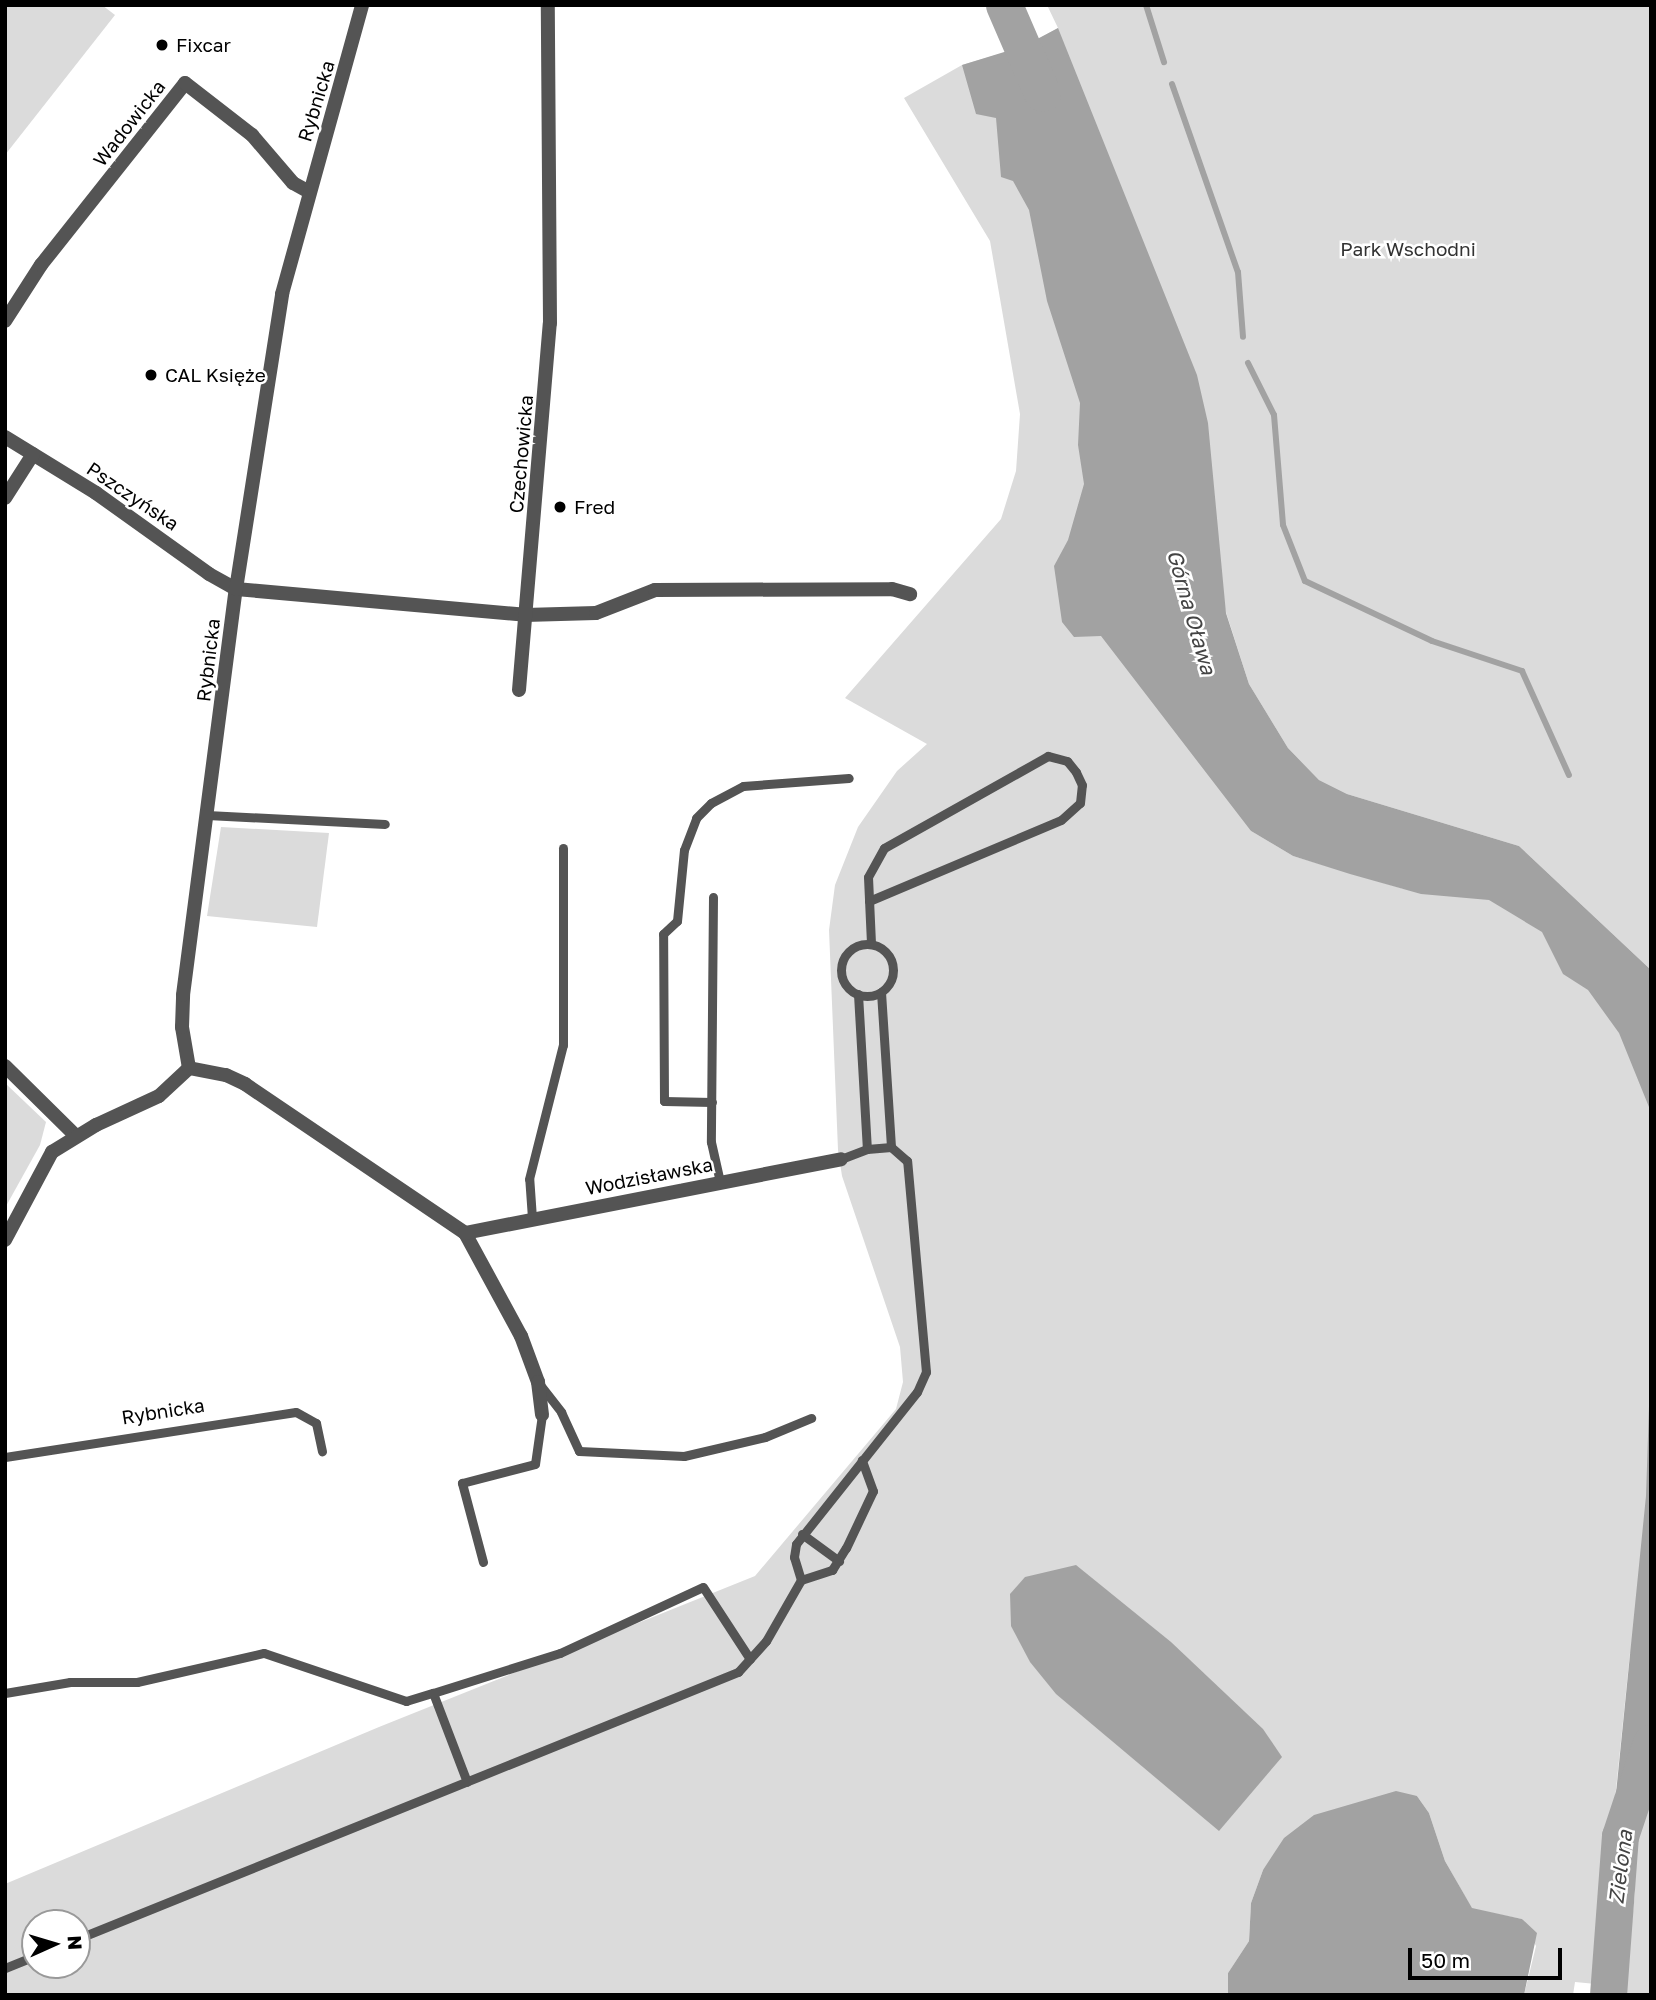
<!DOCTYPE html>
<meta charset="utf-8">
<style>
body{margin:0}
#map{position:relative;width:1656px;height:2000px;overflow:hidden;background:#fff;font-family:"Golos Text",sans-serif}
div>[style]{position:absolute}
[style*='--x']{left:calc(var(--x)*1px);top:calc(var(--y)*1px);width:calc(var(--w)*1px);rotate:calc(var(--a)*1deg)}
.green>*{inset:0;background:#dbdbdb}
.water>*{inset:0;background:#a2a2a2}
.stream>*{height:6px;margin:-3px;padding:0 3px;transform-origin:3px;border-radius:3px;background:#a2a2a2}
.river>*{height:37px;margin:-18.5px;padding:0 18.5px;transform-origin:18.5px;border-radius:18.5px;background:#a2a2a2}
.lane>*{height:9px;margin:-4.5px;padding:0 4.5px;transform-origin:4.5px;border-radius:4.5px;background:#545454}
.lane>.ring{margin:-4.5px;padding:0;box-sizing:content-box;background:none;border:9px solid #545454;border-radius:50%}
.street>*{height:14px;margin:-7px;padding:0 7px;transform-origin:7px;border-radius:7px;background:#545454}
.dots>*{width:19px;height:19px;translate:-50% -50%;box-sizing:border-box;border:4px solid #fff;border-radius:50%}
span{translate:-50% -50%;white-space:nowrap;text-align:center;line-height:1.15;-webkit-text-stroke:5px #fff;paint-order:stroke}
.poi-label{font-size:19px;color:#000}
.left{translate:0 -50%;text-align:left}
.street-label{font-size:19px;color:#000}
.park-label{font-size:19px;color:#323232}
.water-label{font-size:21px;color:#434343;font-style:italic}
.frame{position:absolute;inset:0;border:7px solid #000;pointer-events:none}
.north{position:absolute;left:21px;top:1909px;width:70px;height:70px;box-sizing:border-box;background:#fff;border:2px solid #999;border-radius:50%;rotate:86deg;font-size:19px;font-weight:700;line-height:28px;text-align:center;color:#000}
.north::after{content:'';display:block;margin:auto;width:24px;height:32px;background:#000;clip-path:polygon(50% 0,100% 100%,50% 72%,0 100%)}
.scale{position:absolute;left:1408px;top:1948px;width:154px;height:32px;box-sizing:border-box;border:4px solid #000;border-top:0;padding-left:9px;font-size:21px;line-height:24px;white-space:nowrap;color:#000;-webkit-text-stroke:5px #fff;paint-order:stroke}
</style>
<div id="map">
<div class="green">
<i style="clip-path:polygon(5px 5px,102px 5px,115px 15px,5px 155px)"></i>
<i style="clip-path:polygon(1047px 5px,1651px 5px,1651px 970px,1519px 846px,1347px 794px,1319px 780px,1288px 748px,1249px 684px,1042px 37px,1058px 28px)"></i>
<i style="clip-path:polygon(evenodd,1013px 50px,1251px 831px,1293px 856px,1404px 889px,1436px 856px,1651px 1003px,1651px 1658px,1630px 1653px,1596px 1984px,1575px 1982px,1573px 1995px,1524px 1995px,1536px 1946px,1522px 1919px,1472px 1909px,1445px 1861px,1429px 1813px,1417px 1796px,1263px 1870px,1251px 1903px,1249px 1941px,1228px 1973px,1228px 1995px,5px 1995px,5px 1884px,379px 1727px,755px 1576px,896px 1409px,903px 1382px,900px 1347px,842px 1176px,838px 1150px,829px 930px,835px 885px,858px 827px,897px 771px,927px 744px,845px 698px,1001px 519px,1016px 471px,1020px 414px,990px 241px,904px 98px,962px 65px,1013px 50px,35px 1923px,77px 1923px,77px 1965px,35px 1965px,35px 1923px)"></i>
<i style="clip-path:polygon(221px 827px,329px 833px,317px 927px,207px 916px)"></i>
<i style="clip-path:polygon(5px 1083px,46px 1122px,40px 1145px,5px 1208px)"></i>
<i style="clip-path:polygon(1651px 1795px,1651px 1995px,1624px 1995px,1635px 1893px,1631px 1839px,1640px 1805px)"></i>
</div>
<div class="water">
<i style="clip-path:polygon(1058px 28px,1197px 375px,1208px 423px,1226px 613px,1249px 684px,1288px 748px,1319px 780px,1347px 794px,1519px 846px,1651px 970px,1651px 1112px,1619px 1033px,1588px 990px,1563px 974px,1542px 932px,1489px 900px,1421px 894px,1350px 874px,1293px 856px,1251px 831px,1101px 636px,1074px 637px,1062px 622px,1054px 566px,1068px 540px,1084px 484px,1078px 445px,1080px 403px,1047px 301px,1029px 210px,1013px 181px,1001px 177px,996px 118px,976px 114px,962px 65px,1024px 46px)"></i>
<i style="clip-path:polygon(1651px 1346px,1651px 1795px,1640px 1805px,1631px 1839px,1612px 1833px,1646px 1496px)"></i>
<i style="clip-path:polygon(1076px 1565px,1171px 1642px,1263px 1729px,1282px 1757px,1219px 1831px,1056px 1694px,1030px 1662px,1011px 1626px,1010px 1594px,1025px 1577px)"></i>
<i style="clip-path:polygon(1396px 1791px,1417px 1796px,1429px 1813px,1445px 1861px,1472px 1908px,1522px 1919px,1537px 1933px,1524px 1995px,1228px 1995px,1228px 1973px,1249px 1941px,1251px 1903px,1263px 1870px,1284px 1838px,1314px 1815px)"></i>
</div>
<div class="stream">
<i style="--x:1146;--y:5;--w:60;--a:72.5"></i>
<i style="--x:1172;--y:84;--w:199;--a:70.7"></i>
<i style="--x:1238;--y:272;--w:65;--a:85.6"></i>
<i style="--x:1248;--y:363;--w:58;--a:63.4"></i>
<i style="--x:1274;--y:415;--w:110;--a:85.3"></i>
<i style="--x:1283;--y:525;--w:60;--a:68.6"></i>
<i style="--x:1305;--y:581;--w:140;--a:25.3"></i>
<i style="--x:1432;--y:641;--w:95;--a:18.4"></i>
<i style="--x:1522;--y:671;--w:114;--a:65.7"></i>
</div>
<div class="river">
<i style="--x:1004;--y:5;--w:96;--a:66.6"></i>
<i style="--x:1608;--y:1995;--w:159;--a:-85.7"></i>
<i style="--x:1620;--y:1836;--w:98;--a:-71.6"></i>
</div>
<div class="lane">
<i style="--x:207;--y:815;--w:178;--a:2.9"></i>
<i style="--x:713;--y:897;--w:245;--a:90.5"></i>
<i style="--x:711;--y:1142;--w:41;--a:77.3"></i>
<i style="--x:869;--y:901;--w:208;--a:-22.9"></i>
<i style="--x:1061;--y:820;--w:25;--a:-42"></i>
<i style="--x:1080;--y:803;--w:18;--a:-84"></i>
<i style="--x:1082;--y:785;--w:14;--a:-115"></i>
<i style="--x:1076;--y:772;--w:14;--a:-129"></i>
<i style="--x:1067;--y:761;--w:20;--a:-165"></i>
<i style="--x:1048;--y:756;--w:188;--a:150.7"></i>
<i style="--x:884;--y:848;--w:33;--a:119"></i>
<i style="--x:868;--y:877;--w:67;--a:87.4"></i>
<i class="ring" style="left:841px;top:944px;width:43px;height:43px"></i>
<i style="--x:881;--y:992;--w:155;--a:86.3"></i>
<i style="--x:858;--y:994;--w:155;--a:86.7"></i>
<i style="--x:712;--y:1102;--w:48;--a:-178.8"></i>
<i style="--x:664;--y:1101;--w:167;--a:-90.3"></i>
<i style="--x:663;--y:934;--w:19;--a:-43"></i>
<i style="--x:677;--y:921;--w:71;--a:-84.4"></i>
<i style="--x:684;--y:850;--w:34;--a:-69"></i>
<i style="--x:696;--y:818;--w:21;--a:-45"></i>
<i style="--x:711;--y:803;--w:36;--a:-28"></i>
<i style="--x:743;--y:786;--w:106;--a:-4.3"></i>
<i style="--x:532;--y:1218;--w:39;--a:-94"></i>
<i style="--x:529;--y:1179;--w:138;--a:-75.8"></i>
<i style="--x:563;--y:1045;--w:197;--a:-90"></i>
<i style="--x:541;--y:1386;--w:33;--a:52"></i>
<i style="--x:561;--y:1412;--w:43;--a:65.2"></i>
<i style="--x:579;--y:1451;--w:105;--a:2.7"></i>
<i style="--x:684;--y:1456;--w:83;--a:-13.2"></i>
<i style="--x:765;--y:1437;--w:50;--a:-22.4"></i>
<i style="--x:5;--y:1457;--w:294;--a:-8.8"></i>
<i style="--x:296;--y:1412;--w:23;--a:29"></i>
<i style="--x:316;--y:1423;--w:29;--a:78"></i>
<i style="--x:802;--y:1534;--w:46;--a:36.1"></i>
<i style="--x:483;--y:1562;--w:82;--a:-104.9"></i>
<i style="--x:462;--y:1483;--w:75;--a:-14.6"></i>
<i style="--x:535;--y:1464;--w:49;--a:-81.9"></i>
<i style="--x:801;--y:1580;--w:33;--a:-18"></i>
<i style="--x:832;--y:1570;--w:26;--a:-58"></i>
<i style="--x:846;--y:1548;--w:63;--a:-64.7"></i>
<i style="--x:873;--y:1491;--w:33;--a:-110"></i>
<i style="--x:5;--y:1693;--w:66;--a:-9.6"></i>
<i style="--x:70;--y:1682;--w:67;--a:0"></i>
<i style="--x:137;--y:1682;--w:130;--a:-12.9"></i>
<i style="--x:264;--y:1653;--w:150;--a:18.7"></i>
<i style="--x:406;--y:1701;--w:28;--a:-17"></i>
<i style="--x:433;--y:1693;--w:95;--a:69.1"></i>
<i style="--x:433;--y:1693;--w:133;--a:-17.5"></i>
<i style="--x:560;--y:1653;--w:157;--a:-24.8"></i>
<i style="--x:703;--y:1587;--w:86;--a:56.9"></i>
<i style="--x:77;--y:1939;--w:713;--a:-22"></i>
<i style="--x:738;--y:1672;--w:42;--a:-47.9"></i>
<i style="--x:766;--y:1641;--w:70;--a:-60.2"></i>
<i style="--x:801;--y:1580;--w:24;--a:-107"></i>
<i style="--x:794;--y:1557;--w:13;--a:-81"></i>
<i style="--x:796;--y:1544;--w:194;--a:-51.5"></i>
<i style="--x:917;--y:1392;--w:22;--a:-66"></i>
<i style="--x:926;--y:1372;--w:212;--a:-95.1"></i>
<i style="--x:907;--y:1161;--w:21;--a:-139"></i>
<i style="--x:891;--y:1147;--w:24;--a:175"></i>
<i style="--x:867;--y:1149;--w:28;--a:159"></i>
<i style="--x:5;--y:1968;--w:32;--a:-22"></i>
</div>
<div class="street">
<i style="--x:5;--y:321;--w:67;--a:-57.3"></i>
<i style="--x:41;--y:265;--w:232;--a:-51.6"></i>
<i style="--x:185;--y:83;--w:85;--a:37.8"></i>
<i style="--x:252;--y:135;--w:63;--a:49.5"></i>
<i style="--x:293;--y:183;--w:18;--a:29"></i>
<i style="--x:5;--y:437;--w:107;--a:31.6"></i>
<i style="--x:96;--y:493;--w:139;--a:35.6"></i>
<i style="--x:209;--y:574;--w:31;--a:29"></i>
<i style="--x:236;--y:589;--w:290;--a:5.1"></i>
<i style="--x:525;--y:615;--w:71;--a:-1.6"></i>
<i style="--x:596;--y:613;--w:63;--a:-21.3"></i>
<i style="--x:655;--y:590;--w:237;--a:-0.2"></i>
<i style="--x:892;--y:589;--w:19;--a:16"></i>
<i style="--x:5;--y:498;--w:52;--a:-57.5"></i>
<i style="--x:519;--y:690;--w:368;--a:-85.2"></i>
<i style="--x:550;--y:323;--w:318;--a:-90.4"></i>
<i style="--x:5;--y:1066;--w:100;--a:44.6"></i>
<i style="--x:189;--y:1068;--w:38;--a:11"></i>
<i style="--x:226;--y:1075;--w:21;--a:25"></i>
<i style="--x:245;--y:1084;--w:266;--a:34.1"></i>
<i style="--x:465;--y:1233;--w:117;--a:61.5"></i>
<i style="--x:521;--y:1336;--w:49;--a:69.7"></i>
<i style="--x:538;--y:1382;--w:33;--a:83"></i>
<i style="--x:465;--y:1233;--w:383;--a:-11.1"></i>
<i style="--x:5;--y:1240;--w:100;--a:-61.9"></i>
<i style="--x:52;--y:1152;--w:52;--a:-31.5"></i>
<i style="--x:96;--y:1125;--w:69;--a:-24.7"></i>
<i style="--x:159;--y:1096;--w:41;--a:-43"></i>
<i style="--x:189;--y:1068;--w:42;--a:-99.7"></i>
<i style="--x:182;--y:1027;--w:32;--a:-88"></i>
<i style="--x:183;--y:995;--w:409;--a:-82.6"></i>
<i style="--x:236;--y:589;--w:299;--a:-81.1"></i>
<i style="--x:282;--y:294;--w:300;--a:-74.5"></i>
</div>
<div class="dots">
<i style="left:162px;top:45px;background:#000"></i>
<i style="left:151px;top:375px;background:#000"></i>
<i style="left:560px;top:507px;background:#000"></i>
</div>
<div class="poi-label">
<span class="left" style="left:176px;top:45px">Fixcar</span>
<span class="left" style="left:165px;top:375px">CAL Księże</span>
<span class="left" style="left:574px;top:507px">Fred</span>
</div>
<div class="street-label">
<span style="left:316px;top:101px;rotate:-73deg">Rybnicka</span>
<span style="left:129px;top:123px;rotate:-52deg">Wadowicka</span>
<span style="left:521px;top:454px;rotate:-85deg">Czechowicka</span>
<span style="left:133px;top:496px;rotate:34deg">Pszczyńska</span>
<span style="left:208px;top:660px;rotate:-83deg">Rybnicka</span>
<span style="left:649px;top:1176px;rotate:-11deg">Wodzisławska</span>
<span style="left:163px;top:1411px;rotate:-9deg">Rybnicka</span>
</div>
<div class="park-label">
<span style="left:1408px;top:249px">Park Wschodni</span>
</div>
<div class="water-label">
<span style="left:1192px;top:612px;rotate:74deg">Górna Oława</span>
<span style="left:1620px;top:1867px;rotate:-83deg">Zielona</span>
</div>
<div class="frame"></div>
<div class="north">N</div>
<div class="scale">50 m</div>
</div>
